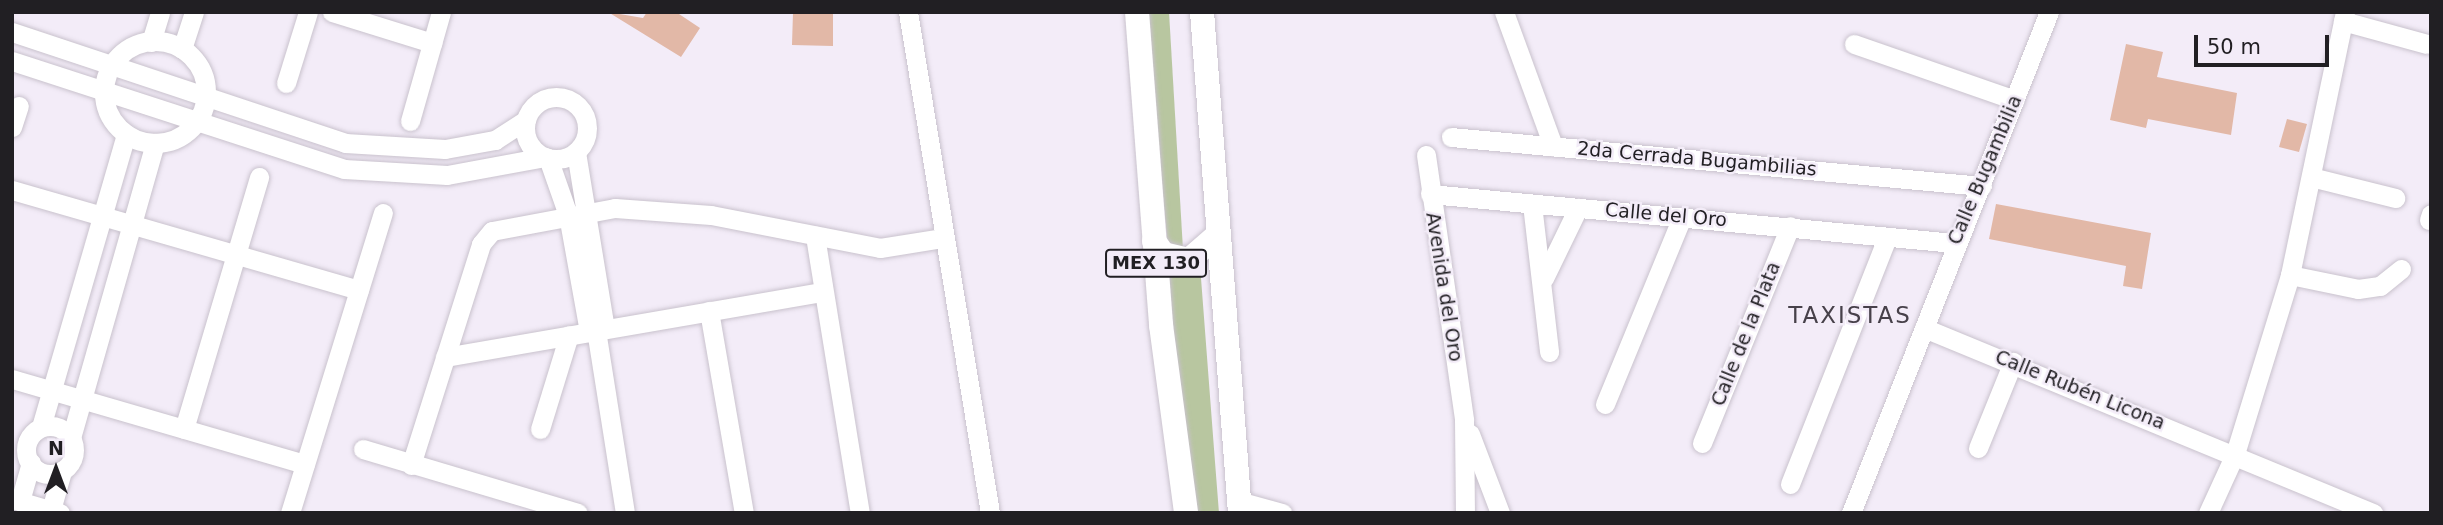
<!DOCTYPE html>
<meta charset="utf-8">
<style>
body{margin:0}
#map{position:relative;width:2443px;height:525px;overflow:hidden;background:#f3ecf8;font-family:"DejaVu Sans",sans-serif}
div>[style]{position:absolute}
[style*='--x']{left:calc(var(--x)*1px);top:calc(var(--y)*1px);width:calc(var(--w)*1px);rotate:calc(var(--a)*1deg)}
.forest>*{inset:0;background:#b8c6a0}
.building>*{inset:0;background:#e2b8a7}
.roads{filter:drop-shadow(0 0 2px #c9c2cd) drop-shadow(0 0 2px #c9c2cd)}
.minor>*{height:19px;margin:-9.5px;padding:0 9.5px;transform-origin:9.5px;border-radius:9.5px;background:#fff}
.minor>.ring{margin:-9.5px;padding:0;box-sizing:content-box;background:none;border:19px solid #fff;border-radius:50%}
.major>*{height:24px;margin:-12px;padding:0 12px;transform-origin:12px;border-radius:12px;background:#fff}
span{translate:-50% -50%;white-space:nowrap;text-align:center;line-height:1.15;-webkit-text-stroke:5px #f3ecf8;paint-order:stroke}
.shield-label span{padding:2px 5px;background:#f3ecf8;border:2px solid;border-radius:5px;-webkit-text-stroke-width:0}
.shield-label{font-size:18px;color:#211f23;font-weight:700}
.street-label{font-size:19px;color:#211f23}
.quarter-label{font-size:23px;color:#47414a;letter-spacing:2px}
.frame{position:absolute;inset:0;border:14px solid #211f23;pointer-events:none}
.north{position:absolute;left:21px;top:434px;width:70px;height:70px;-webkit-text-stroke:5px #f3ecf8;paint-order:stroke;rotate:0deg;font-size:19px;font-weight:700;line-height:28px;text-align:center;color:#211f23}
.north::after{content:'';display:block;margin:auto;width:24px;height:32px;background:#211f23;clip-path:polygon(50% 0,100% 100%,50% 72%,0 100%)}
.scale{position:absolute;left:2194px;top:35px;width:135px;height:32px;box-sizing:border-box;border:4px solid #211f23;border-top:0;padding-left:9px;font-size:21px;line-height:24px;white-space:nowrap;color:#211f23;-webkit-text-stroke:5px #f3ecf8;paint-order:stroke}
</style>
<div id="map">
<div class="forest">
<i style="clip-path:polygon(1145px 12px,1169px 12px,1183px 250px,1168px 247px)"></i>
<i style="clip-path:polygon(1200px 265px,1215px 462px,1219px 513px,1191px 513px,1167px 271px)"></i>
</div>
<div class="building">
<i style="clip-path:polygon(608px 12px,643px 18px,647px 12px,676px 12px,700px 28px,681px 57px)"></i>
<i style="clip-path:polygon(793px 12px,833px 12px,833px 46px,792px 45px)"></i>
<i style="clip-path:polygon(2126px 44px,2163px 52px,2157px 77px,2237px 93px,2231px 135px,2148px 119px,2146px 128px,2110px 120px)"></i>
<i style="clip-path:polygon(2287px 119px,2307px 124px,2299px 152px,2279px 147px)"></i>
<i style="clip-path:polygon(1996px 204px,2151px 233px,2142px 289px,2123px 286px,2126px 266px,1989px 239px)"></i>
</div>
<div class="roads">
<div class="minor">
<i style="--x:332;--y:12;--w:105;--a:17.2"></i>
<i style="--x:908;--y:12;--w:508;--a:80.7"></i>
<i style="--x:1504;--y:12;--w:143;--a:69.9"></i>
<i style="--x:2343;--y:21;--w:87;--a:15.3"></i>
<i style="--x:12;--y:32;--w:351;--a:18.4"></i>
<i style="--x:345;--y:143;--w:100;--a:3.4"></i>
<i style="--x:445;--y:149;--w:51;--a:-10.2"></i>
<i style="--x:495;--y:140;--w:37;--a:-33"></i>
<i class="ring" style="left:104px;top:41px;width:83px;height:83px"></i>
<i style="--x:151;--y:42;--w:31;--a:-73"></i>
<i style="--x:1854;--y:44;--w:170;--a:19.2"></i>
<i style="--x:182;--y:49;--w:39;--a:-72"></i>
<i style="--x:12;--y:61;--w:349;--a:18"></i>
<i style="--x:344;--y:169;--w:103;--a:3.3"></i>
<i style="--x:447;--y:175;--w:100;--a:-10.4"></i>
<i style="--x:286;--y:83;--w:74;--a:-72.8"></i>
<i class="ring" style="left:525px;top:97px;width:43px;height:43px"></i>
<i style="--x:410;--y:121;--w:113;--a:-74.1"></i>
<i style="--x:12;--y:127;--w:22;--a:-72"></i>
<i style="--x:1451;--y:137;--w:533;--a:5.27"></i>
<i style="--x:576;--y:152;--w:179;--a:80.7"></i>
<i style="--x:1426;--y:155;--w:268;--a:81.8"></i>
<i style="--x:1464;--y:420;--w:93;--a:89.4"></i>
<i style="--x:548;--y:158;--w:60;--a:70.7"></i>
<i style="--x:568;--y:215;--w:119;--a:79.8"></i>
<i style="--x:2311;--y:177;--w:87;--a:14"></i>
<i style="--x:12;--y:190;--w:361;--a:16.1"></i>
<i style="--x:1430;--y:194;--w:526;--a:5.34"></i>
<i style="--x:1532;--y:204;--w:149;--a:83.4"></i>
<i style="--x:2429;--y:220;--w:6;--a:-72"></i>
<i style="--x:815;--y:236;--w:281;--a:80.8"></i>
<i style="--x:2290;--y:275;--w:69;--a:11.6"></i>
<i style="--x:2358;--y:289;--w:22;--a:-8"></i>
<i style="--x:2380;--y:286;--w:27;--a:-39"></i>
<i style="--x:1544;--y:278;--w:78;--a:-64.1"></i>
<i style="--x:709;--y:311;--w:205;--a:80.2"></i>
<i style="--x:1924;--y:328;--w:486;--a:22.4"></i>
<i style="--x:596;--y:330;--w:185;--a:81"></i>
<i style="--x:445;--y:357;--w:382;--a:-9.8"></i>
<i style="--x:12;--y:379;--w:305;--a:16.2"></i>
<i style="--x:1605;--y:404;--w:202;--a:-67.6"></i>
<i class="ring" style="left:26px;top:426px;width:29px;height:29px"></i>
<i style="--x:41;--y:427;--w:305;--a:-73.8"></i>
<i style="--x:184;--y:429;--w:263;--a:-73.4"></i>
<i style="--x:540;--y:429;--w:98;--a:-72.9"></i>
<i style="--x:1470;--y:434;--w:85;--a:69.2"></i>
<i style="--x:71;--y:438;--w:307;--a:-74.1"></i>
<i style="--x:1702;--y:443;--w:234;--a:-67.9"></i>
<i style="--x:1978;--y:448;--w:93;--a:-67.9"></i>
<i style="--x:363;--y:449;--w:224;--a:16.6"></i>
<i style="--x:411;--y:465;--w:232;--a:-72.4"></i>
<i style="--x:481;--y:244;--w:17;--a:-50"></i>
<i style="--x:492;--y:231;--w:125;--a:-10.6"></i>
<i style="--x:615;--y:208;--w:96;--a:4.2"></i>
<i style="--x:711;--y:215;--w:172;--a:11"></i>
<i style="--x:880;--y:248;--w:64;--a:-9"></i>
<i style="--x:1790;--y:484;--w:264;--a:-68.5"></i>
<i style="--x:12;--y:499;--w:50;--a:16.3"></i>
<i style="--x:20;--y:501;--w:40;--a:-74"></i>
<i style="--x:1238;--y:501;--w:46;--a:15.3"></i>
<i style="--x:51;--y:510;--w:41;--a:-74.2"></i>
<i style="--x:290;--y:513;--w:314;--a:-72.8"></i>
<i style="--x:1851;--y:513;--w:539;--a:-68.44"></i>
<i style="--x:2208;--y:513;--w:65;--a:-65.4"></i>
<i style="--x:2235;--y:454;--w:187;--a:-72.9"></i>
<i style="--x:2290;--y:275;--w:269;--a:-78.2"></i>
</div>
<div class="major">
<i style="--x:1137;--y:12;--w:314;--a:85.6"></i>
<i style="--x:1161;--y:325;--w:190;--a:82.4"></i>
<i style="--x:1202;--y:12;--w:502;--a:85.66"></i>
<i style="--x:1154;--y:241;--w:16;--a:55"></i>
<i style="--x:1163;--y:254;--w:27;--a:13"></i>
<i style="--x:1189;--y:260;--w:35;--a:-41"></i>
</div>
</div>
<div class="shield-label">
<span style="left:1156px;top:263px">MEX 130</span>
</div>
<div class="street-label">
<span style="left:1697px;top:159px;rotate:5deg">2da Cerrada Bugambilias</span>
<span style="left:1985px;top:170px;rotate:-67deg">Calle Bugambilia</span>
<span style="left:1666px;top:215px;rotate:5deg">Calle del Oro</span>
<span style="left:1444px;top:287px;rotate:81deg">Avenida del Oro</span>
<span style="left:1746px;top:334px;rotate:-68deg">Calle de la Plata</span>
<span style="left:2080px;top:390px;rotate:22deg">Calle Rubén Licona</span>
</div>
<div class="quarter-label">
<span style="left:1850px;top:315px">TAXISTAS</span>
</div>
<div class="frame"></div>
<div class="north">N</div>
<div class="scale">50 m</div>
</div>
